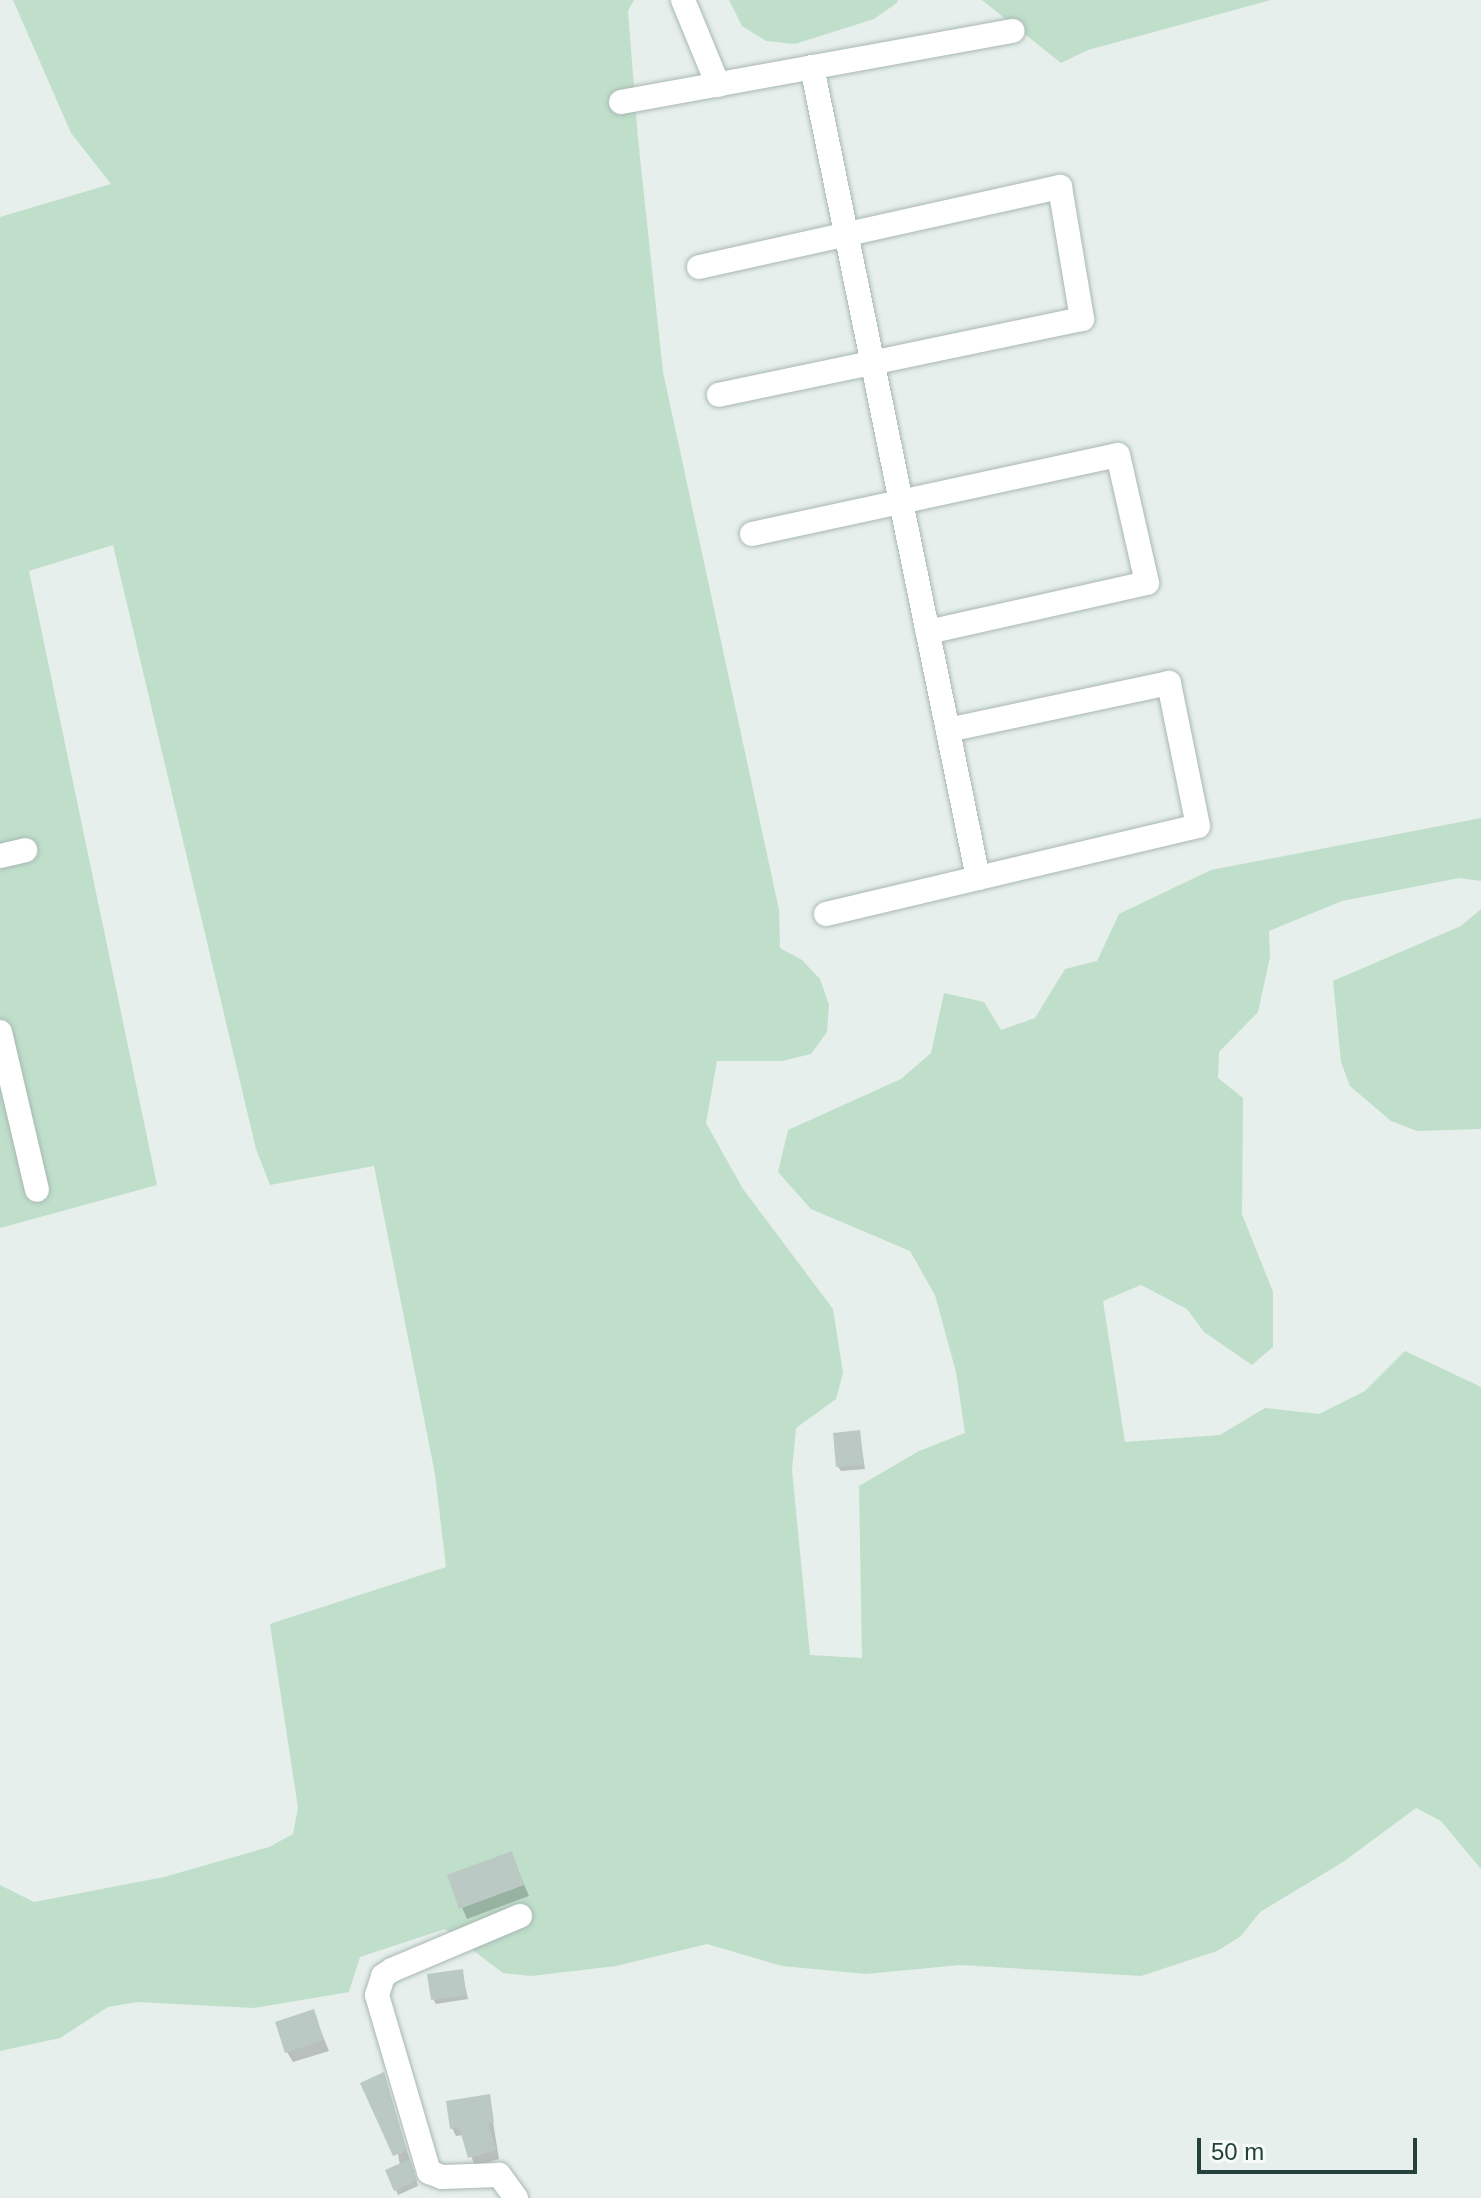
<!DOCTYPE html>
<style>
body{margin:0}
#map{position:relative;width:1481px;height:2198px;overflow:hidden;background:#e6efeb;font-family:Helvetica,sans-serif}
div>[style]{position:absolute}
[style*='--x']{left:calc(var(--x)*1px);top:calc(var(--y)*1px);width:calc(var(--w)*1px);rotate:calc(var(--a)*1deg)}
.green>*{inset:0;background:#bfdfca}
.shadow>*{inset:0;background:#0003}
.building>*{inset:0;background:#bbc9c4}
.roads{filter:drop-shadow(0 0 2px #a8b7b3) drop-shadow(0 0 2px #a8b7b3)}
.minor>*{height:24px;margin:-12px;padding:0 12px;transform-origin:12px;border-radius:12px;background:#fff}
span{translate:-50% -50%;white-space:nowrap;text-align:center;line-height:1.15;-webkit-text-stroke:6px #f7fbf9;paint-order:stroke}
.scale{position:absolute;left:1197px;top:2138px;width:220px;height:36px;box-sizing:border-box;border:4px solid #24413b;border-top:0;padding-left:10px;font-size:24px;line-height:28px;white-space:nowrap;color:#24413b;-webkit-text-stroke:6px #f7fbf9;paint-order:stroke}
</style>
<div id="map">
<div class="green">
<i style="clip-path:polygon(13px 0,634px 0,628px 11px,638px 139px,663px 372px,779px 910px,780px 948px,802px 960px,820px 979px,829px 1005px,827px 1032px,811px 1054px,782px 1061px,717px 1061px,706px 1123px,743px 1189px,833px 1309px,843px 1373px,836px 1399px,796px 1428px,792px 1470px,810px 1655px,862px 1658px,859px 1486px,919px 1451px,965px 1433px,956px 1372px,935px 1295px,910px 1251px,811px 1209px,778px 1172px,788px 1130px,901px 1079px,931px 1053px,944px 993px,984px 1002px,1001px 1030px,1035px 1018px,1065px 969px,1097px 961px,1119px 914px,1211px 870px,1481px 818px,1481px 881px,1459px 878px,1342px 901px,1269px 931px,1270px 957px,1258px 1012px,1219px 1052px,1218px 1078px,1243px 1098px,1242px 1214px,1273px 1292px,1273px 1347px,1252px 1365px,1204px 1332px,1187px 1309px,1141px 1285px,1103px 1301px,1125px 1442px,1220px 1435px,1265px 1408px,1319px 1414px,1365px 1391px,1405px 1351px,1481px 1387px,1481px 1869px,1441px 1821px,1416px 1808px,1343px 1862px,1260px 1912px,1241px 1936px,1217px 1951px,1141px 1976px,960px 1965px,866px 1974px,782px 1966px,707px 1944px,616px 1966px,531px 1976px,503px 1973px,445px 1929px,360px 1957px,349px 1992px,254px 2008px,137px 2002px,108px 2007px,60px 2038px,0 2051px,0 1885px,34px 1902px,164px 1877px,269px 1847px,293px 1834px,298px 1808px,270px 1624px,446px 1567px,435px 1474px,374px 1166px,270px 1185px,256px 1149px,113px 545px,29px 571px,157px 1185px,0 1228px,0 217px,111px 184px,71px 133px)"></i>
<i style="clip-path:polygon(729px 0,897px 0,898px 2px,874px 19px,795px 44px,766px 41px,742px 26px)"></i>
<i style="clip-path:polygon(982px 0,1271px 0,1088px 50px,1061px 63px)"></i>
<i style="clip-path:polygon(1481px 909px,1481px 1129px,1417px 1131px,1391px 1121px,1350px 1086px,1341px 1062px,1333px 981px,1461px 926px)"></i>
</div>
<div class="shadow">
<i style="clip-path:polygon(859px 1432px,865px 1469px,841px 1471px,838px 1467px)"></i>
<i style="clip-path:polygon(511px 1854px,529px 1896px,467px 1919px,449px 1877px)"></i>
<i style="clip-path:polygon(462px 1971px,468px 1999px,436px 2004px,433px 1999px)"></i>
<i style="clip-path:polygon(313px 2012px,329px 2051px,293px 2062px,287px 2052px)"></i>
<i style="clip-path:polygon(383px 2075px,418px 2186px,398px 2195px,387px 2171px,400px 2165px)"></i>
<i style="clip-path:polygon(489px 2097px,499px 2159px,475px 2166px,463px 2135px,456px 2136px,452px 2128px)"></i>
</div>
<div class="building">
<i style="clip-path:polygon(860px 1430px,864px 1465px,836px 1467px,833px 1433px)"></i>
<i style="clip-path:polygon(512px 1851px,524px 1885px,459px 1909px,447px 1875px)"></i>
<i style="clip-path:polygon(463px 1969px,466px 1995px,431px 2000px,427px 1974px)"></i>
<i style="clip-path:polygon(314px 2009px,324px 2040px,285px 2053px,275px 2022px)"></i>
<i style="clip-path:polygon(384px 2072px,407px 2151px,393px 2156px,360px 2083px)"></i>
<i style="clip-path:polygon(490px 2094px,494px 2122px,488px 2123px,496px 2150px,468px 2158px,459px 2127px,450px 2129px,446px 2101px)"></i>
<i style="clip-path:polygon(410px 2159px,417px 2181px,394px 2191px,385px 2170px)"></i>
</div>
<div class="roads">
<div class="minor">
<i style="--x:683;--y:0;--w:92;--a:67.6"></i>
<i style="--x:812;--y:67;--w:828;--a:78.43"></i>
<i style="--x:621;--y:102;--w:398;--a:-10.3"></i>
<i style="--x:699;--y:267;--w:370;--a:-12.5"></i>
<i style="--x:1060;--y:187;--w:134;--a:80.5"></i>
<i style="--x:1082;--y:319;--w:371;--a:168.2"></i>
<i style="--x:752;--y:534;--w:374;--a:-12.2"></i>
<i style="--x:1118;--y:455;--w:131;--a:77.2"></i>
<i style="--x:1147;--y:583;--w:225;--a:167.4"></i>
<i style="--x:0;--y:856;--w:26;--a:-13"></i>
<i style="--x:826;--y:914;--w:382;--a:-13.3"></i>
<i style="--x:1198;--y:826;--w:146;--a:-101.5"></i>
<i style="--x:1169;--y:683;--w:226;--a:168"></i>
<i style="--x:0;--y:1032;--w:162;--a:76.8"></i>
<i style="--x:516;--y:2198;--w:29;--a:-126"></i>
<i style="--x:499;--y:2175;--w:57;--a:178"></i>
<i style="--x:442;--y:2177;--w:14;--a:-159"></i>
<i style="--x:429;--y:2172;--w:184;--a:-106.4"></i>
<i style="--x:377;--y:1995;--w:20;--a:-72"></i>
<i style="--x:383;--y:1976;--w:11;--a:-34"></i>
<i style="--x:392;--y:1970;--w:139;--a:-22.9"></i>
</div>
</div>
<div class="scale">50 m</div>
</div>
